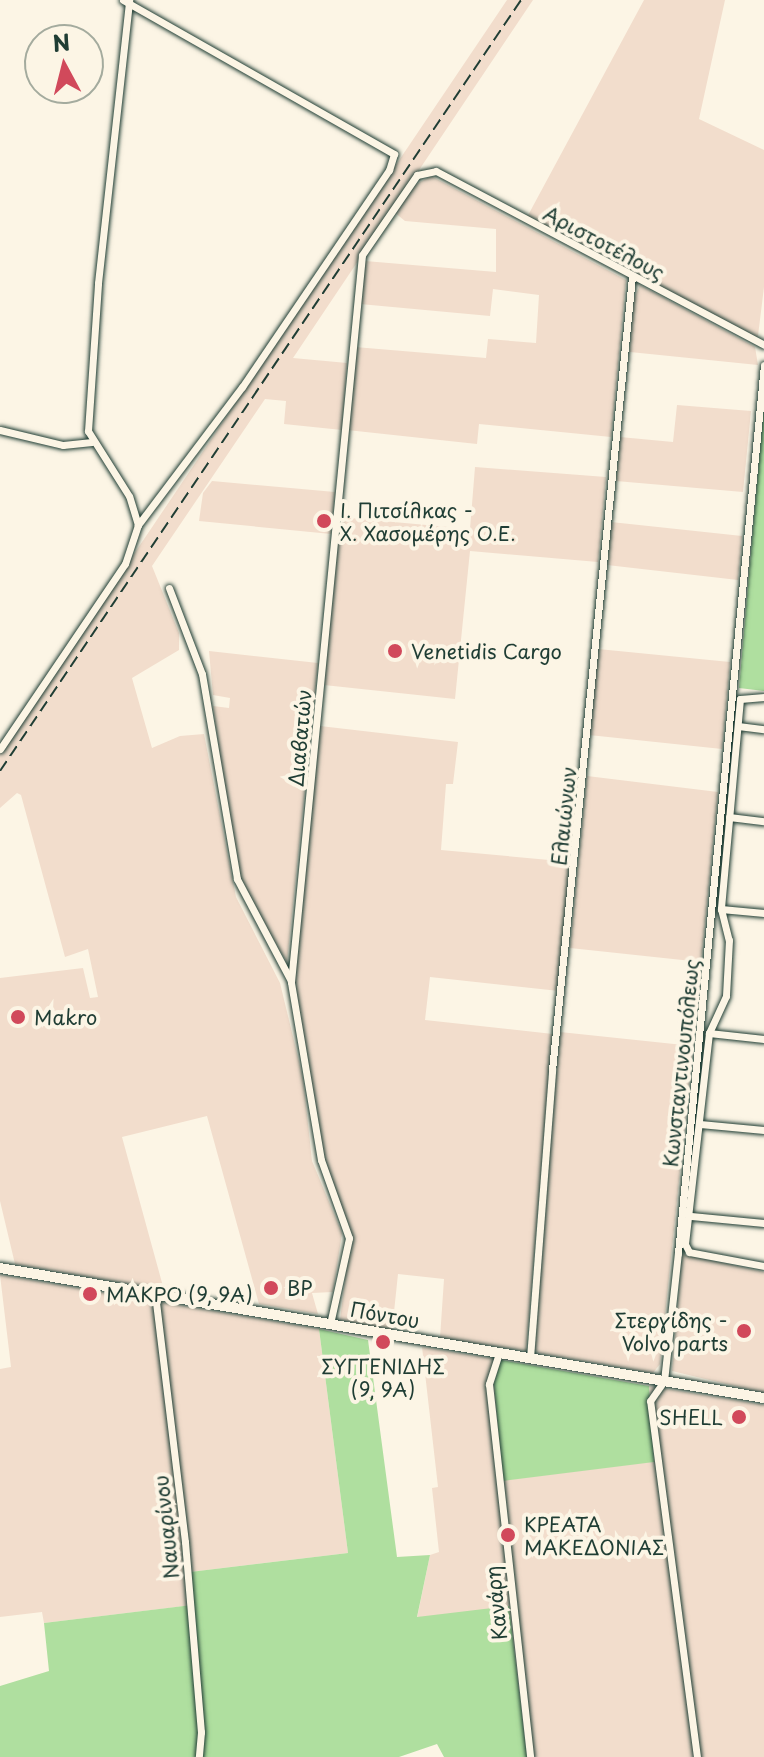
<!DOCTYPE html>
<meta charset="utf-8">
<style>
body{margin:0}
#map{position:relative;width:764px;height:1757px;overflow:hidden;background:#fcf5e5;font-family:"Playpen Sans",sans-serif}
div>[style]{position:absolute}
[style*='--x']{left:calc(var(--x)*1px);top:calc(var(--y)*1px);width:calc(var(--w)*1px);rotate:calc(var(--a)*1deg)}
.built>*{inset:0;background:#f2ddcc}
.green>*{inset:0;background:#afdf9f}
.roads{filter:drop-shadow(0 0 2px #1f3d34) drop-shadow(0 0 2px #1f3d34)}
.street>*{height:7px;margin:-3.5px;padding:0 3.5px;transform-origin:3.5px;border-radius:3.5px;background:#fcf5e5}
.secondary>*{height:10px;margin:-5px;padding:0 5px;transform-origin:5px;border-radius:5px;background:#fcf5e5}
.rail>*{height:2px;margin-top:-1px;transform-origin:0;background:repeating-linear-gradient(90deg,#1f3d34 0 12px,transparent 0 18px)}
.dots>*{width:22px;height:22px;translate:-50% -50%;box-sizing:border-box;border:4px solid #fcf5e5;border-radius:50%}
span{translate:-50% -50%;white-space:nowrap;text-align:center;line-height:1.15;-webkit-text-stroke:8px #fcf5e5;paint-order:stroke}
.street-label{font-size:20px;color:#1f3d34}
.poi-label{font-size:20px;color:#1f3d34}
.left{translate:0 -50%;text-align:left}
.right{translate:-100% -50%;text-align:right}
.north{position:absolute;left:24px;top:24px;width:80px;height:80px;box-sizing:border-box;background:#fcf5e5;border:2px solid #a4ab9e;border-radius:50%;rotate:353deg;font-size:22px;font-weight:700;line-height:32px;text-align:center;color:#1f3d34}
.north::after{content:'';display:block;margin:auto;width:28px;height:36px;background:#d1495b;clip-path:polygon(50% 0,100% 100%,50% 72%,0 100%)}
</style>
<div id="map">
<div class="built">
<i style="clip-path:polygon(507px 0,533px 0,293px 358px,347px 363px,342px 430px,284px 424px,286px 401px,265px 399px,152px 566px,179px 633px,179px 650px,132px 678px,152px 748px,180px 736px,204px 734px,236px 897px,280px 983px,303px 1078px,312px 1161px,342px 1233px,333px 1292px,312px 1293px,318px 1314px,259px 1304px,207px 1116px,122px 1137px,164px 1290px,15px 1264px,0 1201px,0 978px,83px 968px,90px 998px,98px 997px,88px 949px,65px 957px,21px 795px,17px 793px,0 808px,0 753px)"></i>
<i style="clip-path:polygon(644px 0,725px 0,699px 119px,764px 150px,764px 287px,757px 344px,526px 219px)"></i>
<i style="clip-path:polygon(431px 176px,626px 280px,611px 437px,479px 424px,477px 444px,347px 430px,355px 347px,486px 358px,488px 339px,536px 343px,539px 295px,493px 289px,490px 316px,360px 304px,365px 261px,496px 272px,496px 229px,405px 221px,394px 212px,413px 186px)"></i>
<i style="clip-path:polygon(640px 285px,755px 347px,758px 365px,630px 352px,632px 303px)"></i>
<i style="clip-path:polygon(677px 405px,751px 411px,743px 492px,616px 481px,620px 437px,673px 442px)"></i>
<i style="clip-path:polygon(475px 467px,606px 477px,598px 562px,470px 551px,455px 699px,324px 685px,339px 517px,470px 529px)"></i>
<i style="clip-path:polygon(212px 481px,335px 492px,331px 534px,199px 521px,203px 493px)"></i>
<i style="clip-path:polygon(611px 522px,742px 536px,738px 580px,607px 565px)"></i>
<i style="clip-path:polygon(598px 649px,730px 662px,722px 749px,589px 735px)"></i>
<i style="clip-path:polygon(209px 651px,318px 663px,287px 962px,244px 892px,233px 852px,213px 706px,229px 708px,230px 698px,213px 695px)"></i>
<i style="clip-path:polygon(320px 726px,458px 742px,453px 784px,446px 784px,441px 850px,571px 862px,559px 991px,430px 977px,425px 1020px,553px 1034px,526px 1351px,440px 1338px,444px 1279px,398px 1274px,392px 1331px,340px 1320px,350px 1239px,320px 1147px,294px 985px)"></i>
<i style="clip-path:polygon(587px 776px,718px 792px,701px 962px,570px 948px)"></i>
<i style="clip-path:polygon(560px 1032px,693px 1046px,660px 1364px,653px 1373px,538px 1353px,532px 1346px)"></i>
<i style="clip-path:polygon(682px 1254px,764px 1272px,764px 1393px,672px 1371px)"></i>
<i style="clip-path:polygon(0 1275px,319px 1329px,348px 1553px,190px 1572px,193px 1605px,44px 1623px,42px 1612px,0 1617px,0 1369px,11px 1367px)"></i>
<i style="clip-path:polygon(422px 1347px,501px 1360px,494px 1383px,654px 1462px,649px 1386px,764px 1405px,764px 1757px,528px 1757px,509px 1607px,417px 1618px,430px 1555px,439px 1552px,432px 1488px,438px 1487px)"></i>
</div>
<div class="green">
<i style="clip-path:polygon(764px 405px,764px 691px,739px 688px)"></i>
<i style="clip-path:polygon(319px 1329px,368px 1340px,397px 1557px,430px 1555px,417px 1617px,509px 1606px,527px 1757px,444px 1757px,437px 1744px,399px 1757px,0 1757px,0 1686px,49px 1671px,44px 1623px,192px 1605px,190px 1572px,348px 1553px)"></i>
<i style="clip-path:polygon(501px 1360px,649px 1386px,654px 1462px,503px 1481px,494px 1383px)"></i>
</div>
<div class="roads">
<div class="street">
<i style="--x:123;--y:0;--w:312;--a:29.6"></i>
<i style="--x:394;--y:154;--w:17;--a:107"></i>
<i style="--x:389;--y:170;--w:262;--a:124.1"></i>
<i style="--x:242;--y:387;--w:173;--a:127"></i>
<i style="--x:0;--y:430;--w:65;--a:13.4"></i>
<i style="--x:63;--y:445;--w:29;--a:-6"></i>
<i style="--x:169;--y:588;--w:92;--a:69"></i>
<i style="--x:202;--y:674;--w:208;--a:80.3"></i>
<i style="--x:237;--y:879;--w:113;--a:62.1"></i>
<i style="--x:764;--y:697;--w:24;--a:175"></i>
<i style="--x:740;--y:699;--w:211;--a:95.2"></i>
<i style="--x:721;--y:909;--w:32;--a:76"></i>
<i style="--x:729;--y:940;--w:56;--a:93.1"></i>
<i style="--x:726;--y:996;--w:41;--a:114.7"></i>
<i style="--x:709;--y:1033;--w:212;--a:96.5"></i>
<i style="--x:685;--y:1244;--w:9;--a:63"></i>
<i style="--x:689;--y:1252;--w:76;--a:10.6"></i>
<i style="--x:738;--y:726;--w:26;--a:7"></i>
<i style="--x:0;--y:749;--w:223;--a:-56"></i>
<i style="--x:125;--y:564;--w:41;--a:-71.6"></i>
<i style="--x:138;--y:525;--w:30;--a:-107"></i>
<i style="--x:129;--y:496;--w:77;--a:-122.2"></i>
<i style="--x:88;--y:431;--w:148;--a:-86.1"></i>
<i style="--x:98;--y:283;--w:285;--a:-83.7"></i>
<i style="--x:729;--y:817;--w:35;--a:7"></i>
<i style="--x:721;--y:909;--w:43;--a:5.3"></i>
<i style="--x:709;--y:1033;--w:55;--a:6.2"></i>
<i style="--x:700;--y:1124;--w:64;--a:5.4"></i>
<i style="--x:691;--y:1216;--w:73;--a:5.5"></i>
<i style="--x:155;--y:1294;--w:250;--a:83.1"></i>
<i style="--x:185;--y:1542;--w:191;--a:85.2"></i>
<i style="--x:201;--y:1732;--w:25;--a:95"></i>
<i style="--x:330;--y:1324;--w:88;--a:-77.5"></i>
<i style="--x:349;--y:1238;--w:83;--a:-109.7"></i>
<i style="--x:321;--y:1160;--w:181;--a:-99.6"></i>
<i style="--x:291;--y:982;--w:730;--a:-84.42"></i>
<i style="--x:362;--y:255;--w:97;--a:-55.5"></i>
<i style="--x:417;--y:175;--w:19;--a:-12"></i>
<i style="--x:436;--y:171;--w:371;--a:27.9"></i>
<i style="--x:499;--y:1353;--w:33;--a:108"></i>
<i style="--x:489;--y:1384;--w:375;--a:83.7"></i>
<i style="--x:530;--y:1358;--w:289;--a:-85.6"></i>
<i style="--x:552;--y:1070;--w:797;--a:-84.24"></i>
<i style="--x:697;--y:1757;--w:359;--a:-97.5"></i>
<i style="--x:650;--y:1401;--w:24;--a:-55"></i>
<i style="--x:664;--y:1381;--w:129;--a:-83.8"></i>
<i style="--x:678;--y:1253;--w:892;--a:-84.47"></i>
</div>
<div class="secondary">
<i style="--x:0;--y:1268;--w:775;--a:9.66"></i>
</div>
</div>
<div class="rail">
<i style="--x:0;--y:771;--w:931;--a:-55.95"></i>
</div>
<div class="dots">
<i style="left:324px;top:521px;background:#d1495b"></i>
<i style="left:395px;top:651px;background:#d1495b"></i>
<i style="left:18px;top:1017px;background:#d1495b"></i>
<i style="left:271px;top:1288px;background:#d1495b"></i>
<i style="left:90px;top:1294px;background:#d1495b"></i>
<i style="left:744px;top:1331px;background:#d1495b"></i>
<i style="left:383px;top:1342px;background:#d1495b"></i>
<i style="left:739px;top:1417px;background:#d1495b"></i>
<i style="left:508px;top:1535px;background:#d1495b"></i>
</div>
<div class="street-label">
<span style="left:604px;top:243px;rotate:28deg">Αριστοτέλους</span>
<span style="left:300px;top:738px;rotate:-85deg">Διαβατών</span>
<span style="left:564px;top:816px;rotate:-84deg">Ελαιώνων</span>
<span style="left:681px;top:1063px;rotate:-84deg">Κωνσταντινουπόλεως</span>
<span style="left:385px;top:1315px;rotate:10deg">Πόντου</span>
<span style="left:166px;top:1527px;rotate:-96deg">Ναυαρίνου</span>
<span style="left:496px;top:1603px;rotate:-96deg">Κανάρη</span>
</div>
<div class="poi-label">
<span class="left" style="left:340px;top:522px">Ι. Πιτσίλκας -<br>Χ. Χασομέρης Ο.Ε.</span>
<span class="left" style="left:411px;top:651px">Venetidis Cargo</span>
<span class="left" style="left:34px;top:1017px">Makro</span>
<span class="left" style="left:287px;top:1288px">BP</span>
<span class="left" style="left:106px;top:1294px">ΜΑΚΡΟ (9, 9Α)</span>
<span class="right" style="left:728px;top:1332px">Στεργίδης -<br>Volvo parts</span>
<span style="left:383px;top:1378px">ΣΥΓΓΕΝΙΔΗΣ<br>(9, 9Α)</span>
<span class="right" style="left:723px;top:1417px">SHELL</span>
<span class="left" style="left:524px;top:1536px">ΚΡΕΑΤΑ<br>ΜΑΚΕΔΟΝΙΑΣ</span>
</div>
<div class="north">N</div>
</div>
